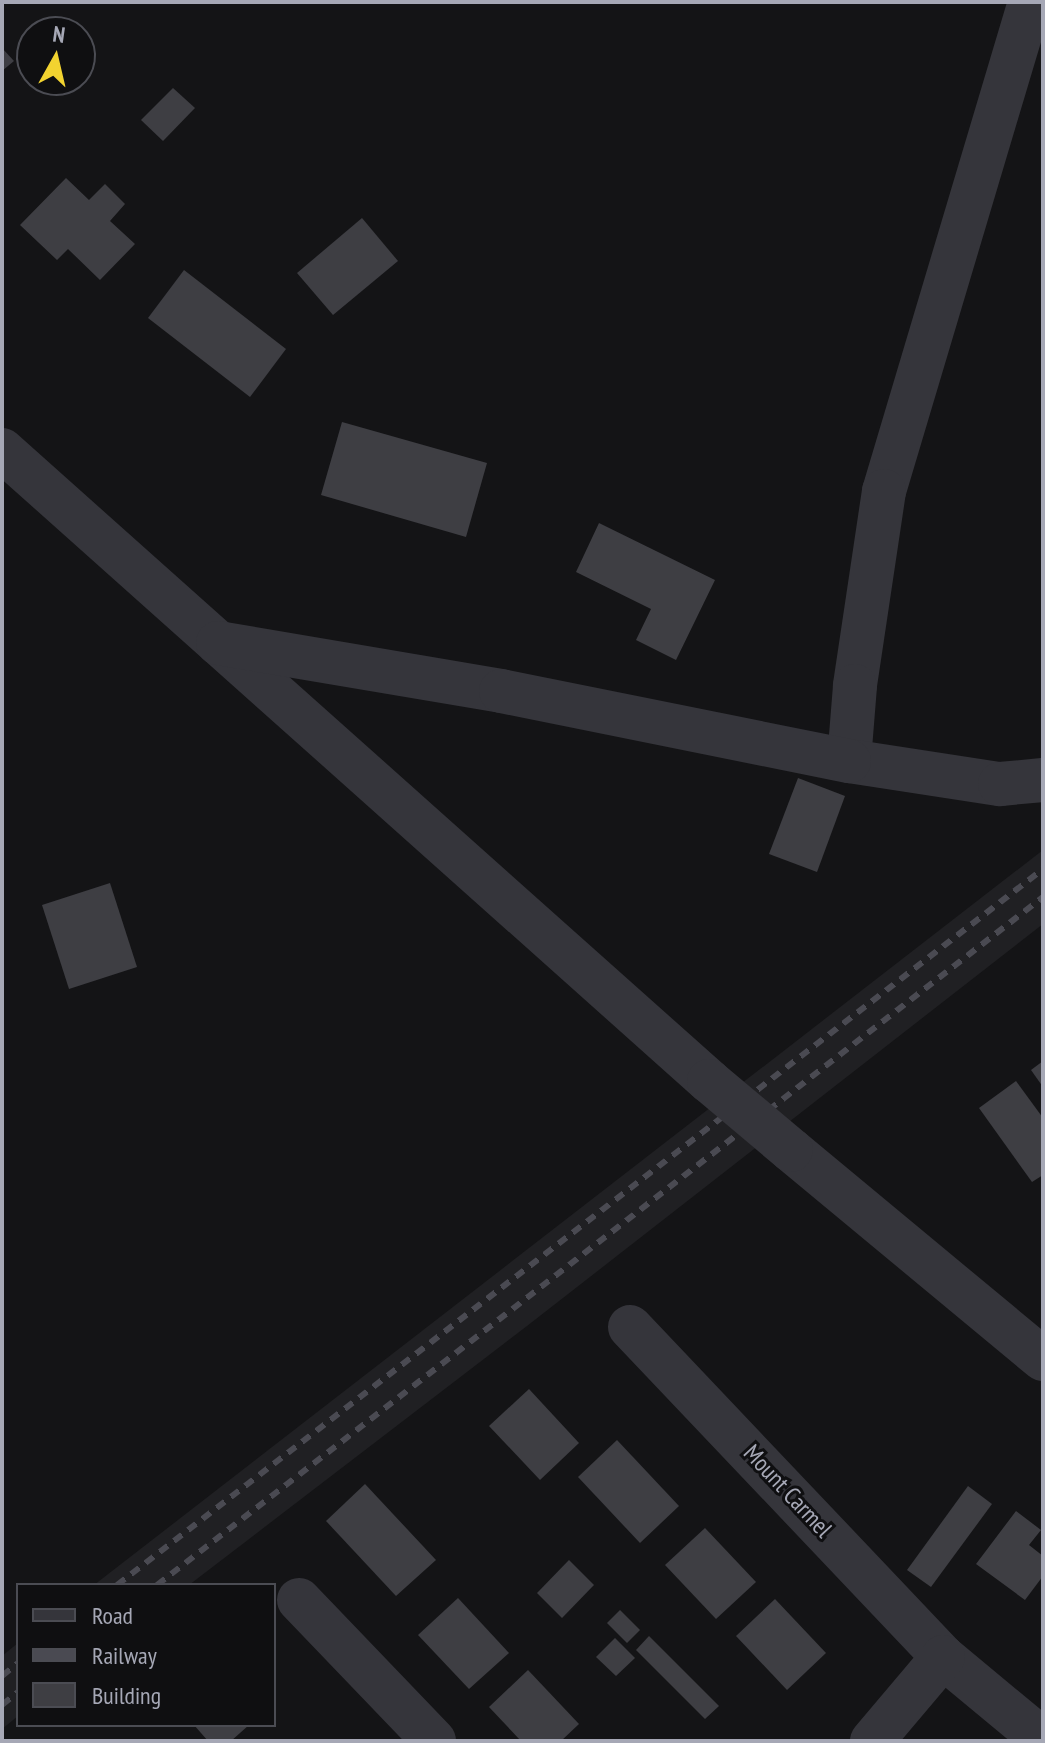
<!DOCTYPE html>
<style>
body{margin:0}
#map{position:relative;width:1045px;height:1743px;overflow:hidden;background:#141416;font-family:"PT Sans Narrow",sans-serif}
div>[style]{position:absolute}
[style*='--x']{left:calc(var(--x)*1px);top:calc(var(--y)*1px);width:calc(var(--w)*1px);rotate:calc(var(--a)*1deg)}
.built>*{inset:0;background:#202023}
.building>*{inset:0;background:#3e3e43}
.minor>*{height:44px;margin:-22px;padding:0 22px;transform-origin:22px;border-radius:22px;background:#35353b}
.rail>*{height:6px;margin-top:-3px;transform-origin:0;background:repeating-linear-gradient(90deg,#4a4a52 0 10px,transparent 0 18px)}
.minor-bridge>*{height:44px;margin:-22px;padding:0 22px;transform-origin:22px;border-radius:22px;background:#35353b}
span{translate:-50% -50%;white-space:nowrap;text-align:center;line-height:1.15;-webkit-text-stroke:6px #0f0f11;paint-order:stroke}
.street-label{font-size:24px;color:#a6a8b6}
.frame{position:absolute;inset:0;border:4px solid #a6a8b6;pointer-events:none}
.legend{position:absolute;left:16px;top:1583px;width:260px;height:144px;box-sizing:border-box;background:#0f0f11;border:2px solid #4b4c53;margin:0;padding:10px 14px;list-style:none;font-size:24px;color:#a6a8b6}
.legend li{display:flex;align-items:center;gap:16px;height:40px}
.legend b{width:40px;border:2px solid #4b4c53}
.north{position:absolute;left:16px;top:16px;width:80px;height:80px;box-sizing:border-box;background:#0f0f11;border:2px solid #4b4c53;border-radius:50%;rotate:8deg;font-size:22px;font-weight:700;line-height:32px;text-align:center;color:#a6a8b6}
.north::after{content:'';display:block;margin:auto;width:28px;height:36px;background:#f2d330;clip-path:polygon(50% 0,100% 100%,50% 72%,0 100%)}
</style>
<div id="map">
<div class="built">
<i style="clip-path:polygon(1043px 850px,1043px 924px,527px 1326px,189px 1585px,94px 1585px)"></i>
<i style="clip-path:polygon(18px 1643px,18px 1716px,2px 1729px,2px 1656px)"></i>
</div>
<div class="building">
<i style="clip-path:polygon(2px 48px,14px 61px,2px 71px)"></i>
<i style="clip-path:polygon(173px 88px,195px 108px,163px 141px,141px 120px)"></i>
<i style="clip-path:polygon(66px 178px,89px 200px,105px 184px,125px 204px,110px 221px,135px 244px,100px 280px,68px 249px,57px 260px,20px 225px)"></i>
<i style="clip-path:polygon(362px 218px,398px 261px,333px 315px,297px 273px)"></i>
<i style="clip-path:polygon(184px 270px,286px 349px,250px 397px,148px 318px)"></i>
<i style="clip-path:polygon(342px 422px,487px 463px,466px 537px,321px 495px)"></i>
<i style="clip-path:polygon(599px 523px,715px 580px,676px 660px,636px 640px,651px 609px,576px 572px)"></i>
<i style="clip-path:polygon(798px 778px,845px 796px,817px 872px,769px 854px)"></i>
<i style="clip-path:polygon(110px 883px,137px 967px,69px 989px,42px 905px)"></i>
<i style="clip-path:polygon(1043px 1061px,1043px 1087px,1031px 1070px)"></i>
<i style="clip-path:polygon(1016px 1081px,1043px 1118px,1043px 1175px,1032px 1182px,979px 1108px)"></i>
<i style="clip-path:polygon(529px 1389px,579px 1443px,540px 1480px,489px 1426px)"></i>
<i style="clip-path:polygon(617px 1440px,679px 1506px,640px 1543px,578px 1477px)"></i>
<i style="clip-path:polygon(365px 1484px,436px 1560px,396px 1596px,326px 1521px)"></i>
<i style="clip-path:polygon(968px 1486px,992px 1504px,931px 1587px,907px 1570px)"></i>
<i style="clip-path:polygon(1016px 1511px,1041px 1530px,1029px 1545px,1043px 1556px,1043px 1576px,1025px 1600px,976px 1564px)"></i>
<i style="clip-path:polygon(705px 1528px,756px 1582px,716px 1619px,665px 1565px)"></i>
<i style="clip-path:polygon(569px 1560px,594px 1585px,562px 1618px,537px 1593px)"></i>
<i style="clip-path:polygon(458px 1598px,509px 1653px,469px 1689px,418px 1635px)"></i>
<i style="clip-path:polygon(775px 1599px,826px 1653px,787px 1690px,736px 1636px)"></i>
<i style="clip-path:polygon(620px 1610px,640px 1630px,627px 1643px,607px 1623px)"></i>
<i style="clip-path:polygon(649px 1636px,719px 1706px,705px 1719px,636px 1650px)"></i>
<i style="clip-path:polygon(615px 1638px,635px 1658px,616px 1676px,596px 1657px)"></i>
<i style="clip-path:polygon(528px 1670px,579px 1724px,561px 1741px,521px 1741px,489px 1707px)"></i>
<i style="clip-path:polygon(194px 1725px,249px 1725px,231px 1741px,208px 1741px)"></i>
</div>
<div class="minor">
<i style="--x:1030;--y:2;--w:510;--a:106.62"></i>
<i style="--x:884;--y:491;--w:197;--a:98.5"></i>
<i style="--x:855;--y:686;--w:75;--a:94.6"></i>
<i style="--x:849;--y:761;--w:153;--a:8.7"></i>
<i style="--x:1000;--y:784;--w:43;--a:-5.3"></i>
<i style="--x:2;--y:450;--w:948;--a:41.75"></i>
<i style="--x:218;--y:643;--w:287;--a:9.6"></i>
<i style="--x:501;--y:691;--w:355;--a:11.4"></i>
<i style="--x:791;--y:1150;--w:327;--a:39.7"></i>
<i style="--x:630;--y:1327;--w:455;--a:46.5"></i>
<i style="--x:943;--y:1657;--w:130;--a:39.7"></i>
<i style="--x:299;--y:1600;--w:195;--a:46.2"></i>
<i style="--x:872;--y:1741;--w:110;--a:-49.8"></i>
</div>
<div class="rail">
<i style="--x:117;--y:1585;--w:1171;--a:-37.71"></i>
<i style="--x:157;--y:1585;--w:1122;--a:-37.83"></i>
<i style="--x:2;--y:1676;--w:21;--a:-39"></i>
<i style="--x:2;--y:1705;--w:21;--a:-39"></i>
</div>
<div class="minor-bridge">
<i style="--x:709;--y:1081;--w:107;--a:40.1"></i>
</div>
<div class="street-label">
<span style="left:788px;top:1491px;rotate:47deg">Mount Carmel</span>
</div>
<div class="frame"></div>
<ul class="legend">
<li><b style="height:10px;background:#35353b"></b>Road</li>
<li><b style="height:10px;background:#4a4a52"></b>Railway</li>
<li><b style="height:22px;background:#3e3e43"></b>Building</li>
</ul>
<div class="north">N</div>
</div>
